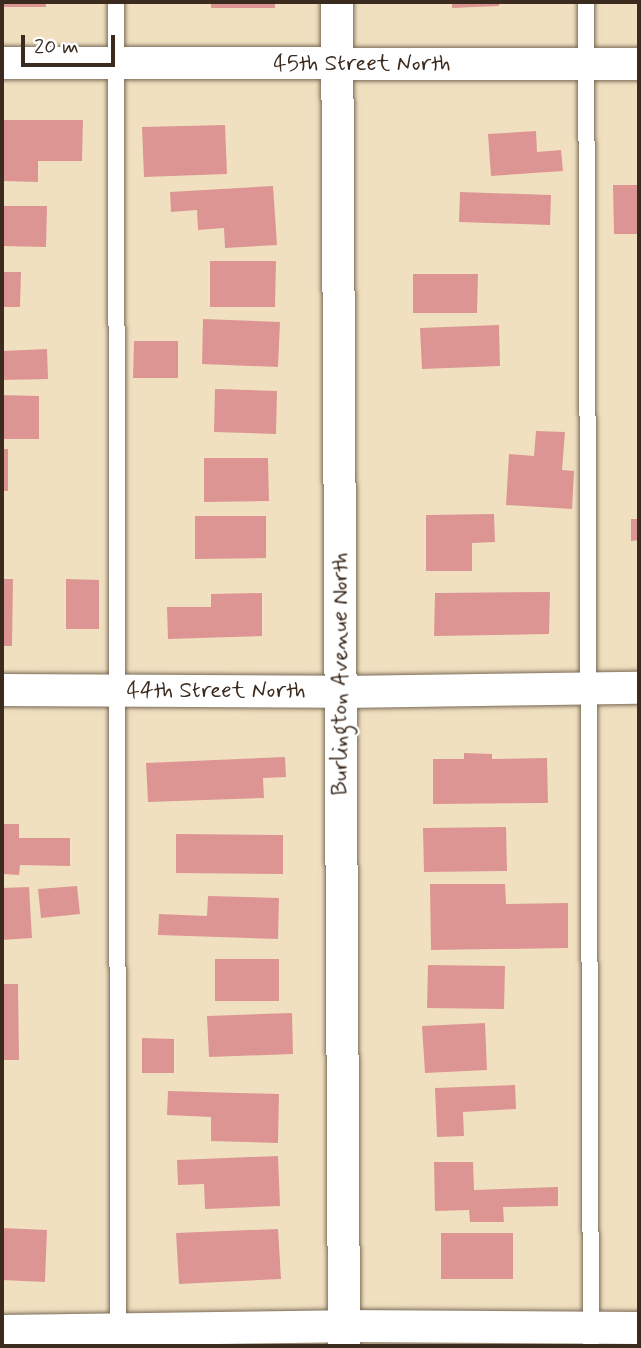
<!DOCTYPE html>
<style>
body{margin:0}
#map{position:relative;width:641px;height:1348px;overflow:hidden;background:#f0e0c0;font-family:Mynerve,sans-serif}
div>[style]{position:absolute}
[style*='--x']{left:calc(var(--x)*1px);top:calc(var(--y)*1px);width:calc(var(--w)*1px);rotate:calc(var(--a)*1deg)}
.building>*{inset:0;background:#dd9593}
.roads{filter:drop-shadow(0 0 2px #7a6a57) drop-shadow(0 0 2px #7a6a57)}
.service>*{height:16px;margin:-8px;padding:0 8px;transform-origin:8px;border-radius:8px;background:#fff}
.minor>*{height:32px;margin:-16px;padding:0 16px;transform-origin:16px;border-radius:16px;background:#fff}
span{translate:-50% -50%;white-space:nowrap;text-align:center;line-height:1.15;-webkit-text-stroke:5px #fff;paint-order:stroke}
.street-label{font-size:23px;color:#3b2a1e}
.frame{position:absolute;inset:0;border:4px solid #3b2a1e;pointer-events:none}
.scale{position:absolute;left:21px;top:35px;width:94px;height:32px;box-sizing:border-box;border:4px solid #3b2a1e;border-top:0;padding-left:9px;font-size:21px;line-height:24px;white-space:nowrap;color:#3b2a1e;-webkit-text-stroke:5px #fff;paint-order:stroke}
</style>
<div id="map">
<div class="building">
<i style="clip-path:polygon(2px 2px,46px 2px,46px 7px,2px 7px)"></i>
<i style="clip-path:polygon(211px 2px,275px 2px,275px 8px,211px 8px)"></i>
<i style="clip-path:polygon(452px 2px,499px 2px,499px 6px,452px 8px)"></i>
<i style="clip-path:polygon(2px 120px,83px 120px,82px 161px,38px 161px,38px 182px,2px 181px)"></i>
<i style="clip-path:polygon(225px 125px,227px 174px,144px 177px,142px 127px)"></i>
<i style="clip-path:polygon(536px 131px,537px 152px,561px 150px,563px 171px,491px 176px,488px 134px)"></i>
<i style="clip-path:polygon(613px 185px,639px 185px,639px 234px,614px 234px)"></i>
<i style="clip-path:polygon(273px 186px,277px 245px,225px 248px,224px 228px,198px 230px,197px 210px,171px 212px,170px 192px)"></i>
<i style="clip-path:polygon(460px 192px,551px 195px,550px 225px,459px 222px)"></i>
<i style="clip-path:polygon(2px 206px,47px 206px,46px 247px,2px 246px)"></i>
<i style="clip-path:polygon(210px 261px,276px 261px,275px 307px,210px 307px)"></i>
<i style="clip-path:polygon(2px 272px,21px 272px,20px 307px,2px 307px)"></i>
<i style="clip-path:polygon(413px 274px,478px 274px,477px 313px,413px 313px)"></i>
<i style="clip-path:polygon(203px 319px,280px 322px,278px 367px,202px 364px)"></i>
<i style="clip-path:polygon(499px 325px,500px 366px,422px 369px,420px 328px)"></i>
<i style="clip-path:polygon(134px 341px,178px 341px,178px 378px,133px 378px)"></i>
<i style="clip-path:polygon(47px 349px,48px 379px,2px 380px,2px 351px)"></i>
<i style="clip-path:polygon(215px 389px,277px 391px,276px 434px,214px 432px)"></i>
<i style="clip-path:polygon(2px 395px,39px 396px,39px 439px,2px 439px)"></i>
<i style="clip-path:polygon(536px 431px,565px 432px,562px 470px,574px 471px,572px 509px,506px 505px,509px 454px,534px 456px)"></i>
<i style="clip-path:polygon(2px 449px,8px 449px,8px 491px,2px 491px)"></i>
<i style="clip-path:polygon(204px 458px,268px 458px,269px 501px,204px 502px)"></i>
<i style="clip-path:polygon(494px 514px,495px 542px,472px 543px,472px 571px,426px 571px,426px 515px)"></i>
<i style="clip-path:polygon(195px 516px,266px 516px,266px 558px,195px 559px)"></i>
<i style="clip-path:polygon(631px 519px,639px 519px,639px 540px,631px 541px)"></i>
<i style="clip-path:polygon(2px 579px,13px 579px,12px 646px,2px 646px)"></i>
<i style="clip-path:polygon(66px 579px,99px 580px,99px 629px,66px 629px)"></i>
<i style="clip-path:polygon(550px 592px,549px 634px,434px 636px,435px 593px)"></i>
<i style="clip-path:polygon(262px 593px,262px 636px,168px 639px,167px 607px,211px 607px,211px 594px)"></i>
<i style="clip-path:polygon(464px 753px,492px 754px,492px 759px,547px 758px,548px 803px,433px 804px,433px 759px,464px 759px)"></i>
<i style="clip-path:polygon(285px 757px,286px 777px,263px 778px,264px 798px,148px 802px,146px 763px)"></i>
<i style="clip-path:polygon(2px 824px,19px 824px,19px 838px,70px 838px,70px 866px,20px 865px,19px 875px,2px 874px)"></i>
<i style="clip-path:polygon(506px 827px,507px 871px,424px 872px,423px 828px)"></i>
<i style="clip-path:polygon(176px 834px,283px 835px,283px 874px,176px 873px)"></i>
<i style="clip-path:polygon(430px 884px,505px 884px,506px 904px,568px 903px,568px 948px,431px 950px)"></i>
<i style="clip-path:polygon(77px 886px,80px 914px,41px 918px,38px 889px)"></i>
<i style="clip-path:polygon(29px 887px,32px 938px,2px 940px,2px 888px)"></i>
<i style="clip-path:polygon(208px 896px,279px 898px,278px 939px,158px 935px,159px 914px,207px 916px)"></i>
<i style="clip-path:polygon(215px 959px,279px 959px,279px 1001px,215px 1001px)"></i>
<i style="clip-path:polygon(428px 965px,505px 966px,504px 1009px,427px 1008px)"></i>
<i style="clip-path:polygon(2px 984px,18px 984px,19px 1060px,2px 1060px)"></i>
<i style="clip-path:polygon(292px 1013px,293px 1054px,209px 1057px,207px 1016px)"></i>
<i style="clip-path:polygon(485px 1023px,487px 1070px,425px 1073px,422px 1026px)"></i>
<i style="clip-path:polygon(142px 1038px,174px 1039px,174px 1073px,142px 1073px)"></i>
<i style="clip-path:polygon(515px 1085px,516px 1109px,463px 1112px,464px 1136px,437px 1137px,435px 1088px)"></i>
<i style="clip-path:polygon(168px 1091px,279px 1094px,278px 1143px,211px 1141px,211px 1117px,167px 1115px)"></i>
<i style="clip-path:polygon(278px 1156px,280px 1206px,205px 1209px,204px 1184px,178px 1185px,177px 1160px)"></i>
<i style="clip-path:polygon(434px 1162px,473px 1162px,474px 1190px,558px 1187px,558px 1206px,503px 1207px,504px 1222px,470px 1222px,469px 1210px,435px 1211px)"></i>
<i style="clip-path:polygon(2px 1228px,47px 1230px,45px 1282px,2px 1280px)"></i>
<i style="clip-path:polygon(278px 1229px,281px 1279px,179px 1284px,176px 1233px)"></i>
<i style="clip-path:polygon(441px 1233px,513px 1233px,513px 1279px,441px 1279px)"></i>
</div>
<div class="roads">
<div class="service">
<i style="--x:116;--y:2;--w:1344;--a:89.91"></i>
<i style="--x:586;--y:2;--w:1344;--a:89.79"></i>
</div>
<div class="minor">
<i style="--x:337;--y:2;--w:1344;--a:89.7"></i>
<i style="--x:2;--y:63;--w:637;--a:0.09"></i>
<i style="--x:2;--y:690;--w:339;--a:0.3"></i>
<i style="--x:341;--y:692;--w:298;--a:-0.8"></i>
<i style="--x:2;--y:1331;--w:342;--a:-0.8"></i>
<i style="--x:344;--y:1326;--w:295;--a:0.4"></i>
</div>
</div>
<div class="street-label">
<span style="left:362px;top:64px">45th Street North</span>
<span style="left:341px;top:674px;rotate:-90deg">Burlington Avenue North</span>
<span style="left:216px;top:691px">44th Street North</span>
</div>
<div class="frame"></div>
<div class="scale">20 m</div>
</div>
